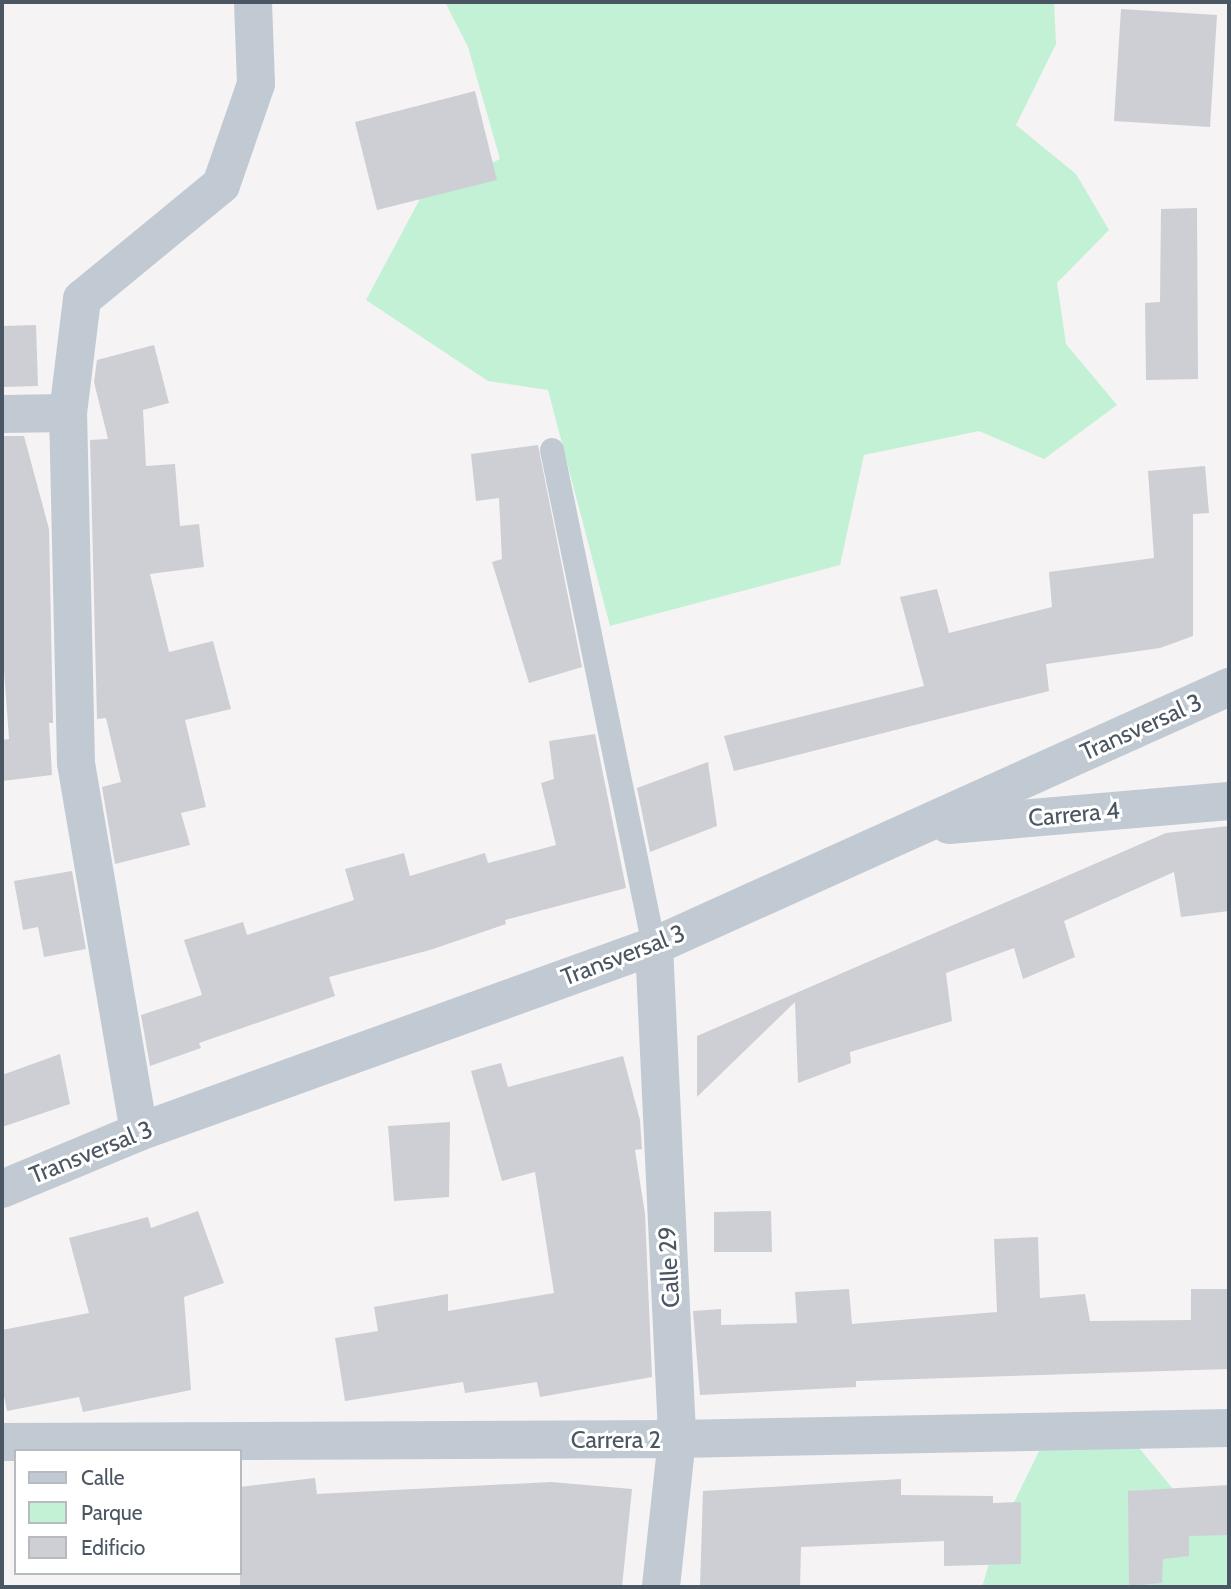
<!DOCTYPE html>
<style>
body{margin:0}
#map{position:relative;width:1231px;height:1589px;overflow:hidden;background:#f5f3f3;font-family:Cabin,sans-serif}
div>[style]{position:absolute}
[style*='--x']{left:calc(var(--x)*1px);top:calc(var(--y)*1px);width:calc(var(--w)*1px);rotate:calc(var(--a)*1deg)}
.green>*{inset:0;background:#c3f1d5}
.building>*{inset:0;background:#cdcfd5}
.lane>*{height:24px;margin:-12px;padding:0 12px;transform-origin:12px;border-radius:12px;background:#c1cad2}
.street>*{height:38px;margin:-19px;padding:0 19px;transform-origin:19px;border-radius:19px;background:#c1cad2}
span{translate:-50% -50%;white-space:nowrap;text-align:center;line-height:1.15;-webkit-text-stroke:6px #fff;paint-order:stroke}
.street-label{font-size:24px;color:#4a5661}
.frame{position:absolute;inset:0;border:4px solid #4a5661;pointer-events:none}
.legend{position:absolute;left:14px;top:1449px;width:228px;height:126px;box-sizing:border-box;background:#fff;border:2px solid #b7bbc0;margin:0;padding:9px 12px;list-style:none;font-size:21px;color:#4a5661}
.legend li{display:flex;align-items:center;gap:14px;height:35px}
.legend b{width:35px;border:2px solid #b7bbc0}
</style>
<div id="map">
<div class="green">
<i style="clip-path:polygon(445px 2px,1054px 2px,1056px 44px,1016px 125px,1076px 174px,1109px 230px,1057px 283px,1066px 344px,1117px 405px,1044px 459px,979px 431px,864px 455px,840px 565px,610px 626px,548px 390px,488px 381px,366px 300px,421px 197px,500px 159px,468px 47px)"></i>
<i style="clip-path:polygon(1043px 1443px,1139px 1448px,1178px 1495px,1229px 1537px,1229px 1587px,982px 1587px,997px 1537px)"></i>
</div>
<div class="building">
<i style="clip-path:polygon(1121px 9px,1217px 15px,1210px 127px,1114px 121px)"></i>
<i style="clip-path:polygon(475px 91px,497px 180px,377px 210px,355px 122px)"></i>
<i style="clip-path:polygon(1197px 208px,1198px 379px,1146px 380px,1145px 303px,1160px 302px,1161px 209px)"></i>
<i style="clip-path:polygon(36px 325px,38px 386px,2px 387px,2px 326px)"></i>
<i style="clip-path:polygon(154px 345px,169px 403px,143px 410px,146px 466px,175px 464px,180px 526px,199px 524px,204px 567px,150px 574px,169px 652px,213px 641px,231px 709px,185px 720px,206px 807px,181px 813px,190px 845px,115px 864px,102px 787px,121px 782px,106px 718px,97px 719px,90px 440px,108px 439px,94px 382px,97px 360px)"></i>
<i style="clip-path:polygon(2px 436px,24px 436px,49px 529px,53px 723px,49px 723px,52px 775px,2px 781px,2px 740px,9px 739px,2px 642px)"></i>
<i style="clip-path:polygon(538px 445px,582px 667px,529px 683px,492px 562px,502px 559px,499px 498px,476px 501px,471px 454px)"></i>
<i style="clip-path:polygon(1205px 466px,1209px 513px,1193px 514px,1193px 636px,1160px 648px,1046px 664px,1049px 691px,734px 771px,724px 736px,924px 686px,900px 597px,937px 589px,949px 633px,1052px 607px,1049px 572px,1154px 558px,1148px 471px)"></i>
<i style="clip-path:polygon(595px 734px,626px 888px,505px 920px,506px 924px,430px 950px,329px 977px,335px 996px,199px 1043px,201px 1048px,150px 1066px,141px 1015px,202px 995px,184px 940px,243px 922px,247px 935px,354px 900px,345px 869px,404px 853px,410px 876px,485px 853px,488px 863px,556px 845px,541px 783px,554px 779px,549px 741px)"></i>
<i style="clip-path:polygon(708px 762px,717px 826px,650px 852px,637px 788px)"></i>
<i style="clip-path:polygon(1229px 826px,1229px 911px,1181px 917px,1174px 872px,1064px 921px,1075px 957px,1023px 979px,1014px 948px,946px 973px,952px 1021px,850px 1052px,851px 1063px,798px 1083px,795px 1002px,697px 1097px,697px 1036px,1166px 833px)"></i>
<i style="clip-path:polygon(72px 871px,86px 949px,44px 957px,38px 927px,23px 930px,14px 881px)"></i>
<i style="clip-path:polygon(60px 1054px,70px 1104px,2px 1127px,2px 1075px)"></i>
<i style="clip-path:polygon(623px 1056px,640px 1120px,642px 1149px,635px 1150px,645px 1214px,652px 1377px,540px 1397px,537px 1382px,465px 1393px,463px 1382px,345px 1401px,335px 1338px,378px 1331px,374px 1307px,448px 1294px,448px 1311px,554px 1293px,535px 1172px,502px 1181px,471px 1071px,501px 1063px,508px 1087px)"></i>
<i style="clip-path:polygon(450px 1122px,449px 1197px,394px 1201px,388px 1126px)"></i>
<i style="clip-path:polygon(198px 1211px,224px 1283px,184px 1297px,191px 1390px,83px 1412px,79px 1397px,7px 1411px,2px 1386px,2px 1330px,89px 1313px,69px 1238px,148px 1217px,151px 1228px)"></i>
<i style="clip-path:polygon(771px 1211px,772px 1252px,714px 1252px,714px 1212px)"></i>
<i style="clip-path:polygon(1038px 1237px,1040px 1298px,1085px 1294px,1090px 1321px,1191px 1320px,1191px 1289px,1229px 1289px,1229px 1369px,856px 1381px,856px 1387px,700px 1395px,693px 1311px,721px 1309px,721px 1325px,797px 1323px,795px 1292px,849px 1289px,852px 1324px,997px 1312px,994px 1239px)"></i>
<i style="clip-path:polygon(315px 1478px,317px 1494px,551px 1482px,632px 1489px,622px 1587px,240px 1587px,240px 1487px)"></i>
<i style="clip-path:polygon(901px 1479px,901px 1495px,993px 1496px,993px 1503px,1021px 1502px,1021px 1564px,944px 1566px,944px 1541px,801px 1547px,800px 1587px,700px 1587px,703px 1491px)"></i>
<i style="clip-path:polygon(1229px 1485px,1229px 1535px,1189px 1536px,1189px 1556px,1163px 1559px,1162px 1583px,1129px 1586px,1128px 1491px)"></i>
</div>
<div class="lane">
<i style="--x:552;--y:450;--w:506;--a:78.38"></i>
</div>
<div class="street">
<i style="--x:2;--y:414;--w:66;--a:-0.9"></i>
<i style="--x:949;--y:825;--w:281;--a:-4.9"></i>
<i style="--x:654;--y:946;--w:494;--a:87.3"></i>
<i style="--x:677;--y:1439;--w:149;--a:96.2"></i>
<i style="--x:139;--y:1132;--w:374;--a:-99.7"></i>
<i style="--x:76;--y:763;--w:350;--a:-91.3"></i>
<i style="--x:68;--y:413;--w:115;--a:-83"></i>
<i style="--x:82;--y:299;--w:180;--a:-39.4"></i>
<i style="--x:221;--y:185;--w:107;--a:-70.9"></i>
<i style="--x:256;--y:84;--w:82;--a:-92.1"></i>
<i style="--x:2;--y:1189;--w:148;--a:-22.6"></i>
<i style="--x:139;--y:1132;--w:548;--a:-19.86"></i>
<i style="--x:654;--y:946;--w:631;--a:-24.25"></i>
<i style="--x:2;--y:1442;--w:675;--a:-0.25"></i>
<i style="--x:677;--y:1439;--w:552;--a:-1.14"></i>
</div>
<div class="street-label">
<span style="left:1141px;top:727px;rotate:-24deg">Transversal 3</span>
<span style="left:1074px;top:814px;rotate:-5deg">Carrera 4</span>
<span style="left:623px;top:955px;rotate:-21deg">Transversal 3</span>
<span style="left:91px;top:1152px;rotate:-22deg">Transversal 3</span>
<span style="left:669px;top:1267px;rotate:-93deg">Calle 29</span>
<span style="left:616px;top:1440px">Carrera 2</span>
</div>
<div class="frame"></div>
<ul class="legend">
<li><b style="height:9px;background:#c1cad2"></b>Calle</li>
<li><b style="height:19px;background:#c3f1d5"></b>Parque</li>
<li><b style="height:19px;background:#cdcfd5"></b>Edificio</li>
</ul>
</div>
